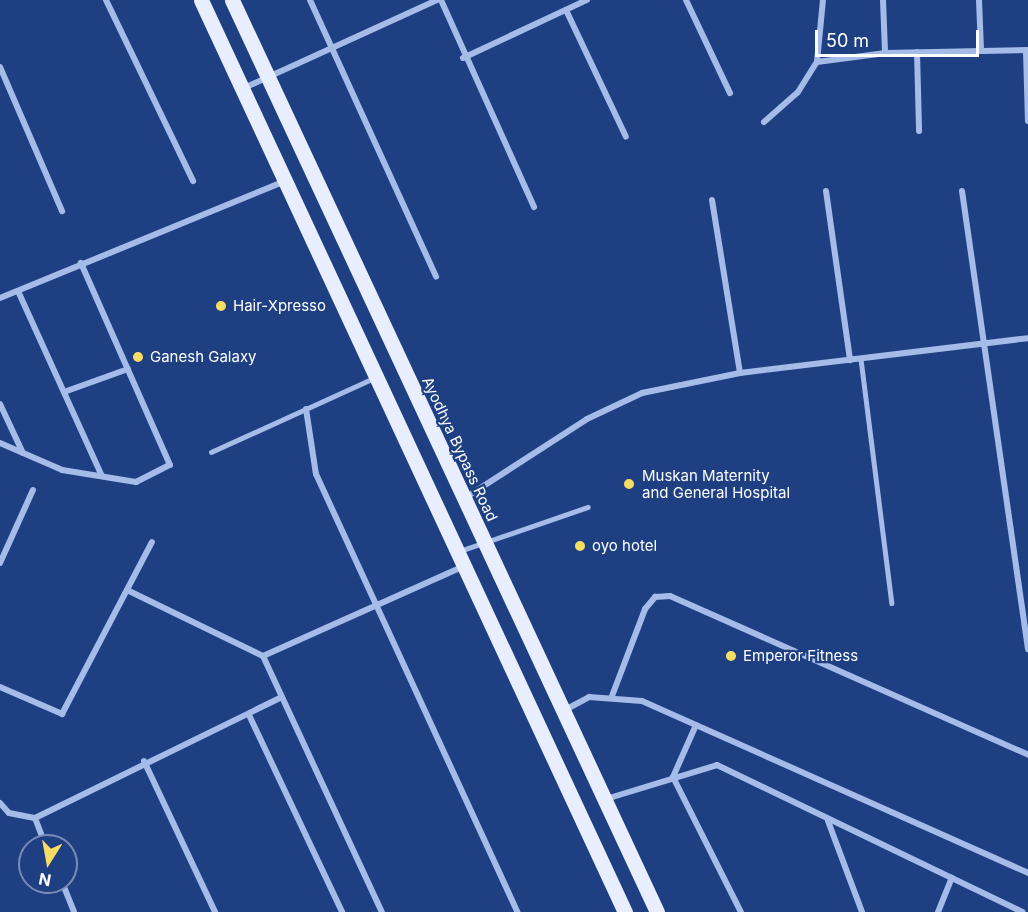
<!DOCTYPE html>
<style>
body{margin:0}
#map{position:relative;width:1028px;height:912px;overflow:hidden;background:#1e4083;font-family:Inter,sans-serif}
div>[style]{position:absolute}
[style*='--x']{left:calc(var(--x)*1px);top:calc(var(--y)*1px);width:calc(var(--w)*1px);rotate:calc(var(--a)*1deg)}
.service>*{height:4.5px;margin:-2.25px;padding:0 2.25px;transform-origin:2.25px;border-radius:2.25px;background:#a5bce9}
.minor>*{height:6px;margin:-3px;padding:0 3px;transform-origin:3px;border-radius:3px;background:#a5bce9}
.primary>*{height:15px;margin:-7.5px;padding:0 7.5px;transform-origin:7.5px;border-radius:7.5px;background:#e8eefe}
.dots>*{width:16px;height:16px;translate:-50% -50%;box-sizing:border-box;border:3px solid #1e4083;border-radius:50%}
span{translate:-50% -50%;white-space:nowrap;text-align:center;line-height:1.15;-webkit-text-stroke:4.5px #1e4083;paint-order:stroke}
.poi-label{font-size:15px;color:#fff}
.left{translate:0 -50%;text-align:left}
.street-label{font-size:15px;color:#fff}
.north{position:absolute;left:18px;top:834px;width:60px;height:60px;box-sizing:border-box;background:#1e4083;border:2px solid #788cb5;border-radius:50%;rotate:191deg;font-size:16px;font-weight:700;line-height:24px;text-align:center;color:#fff}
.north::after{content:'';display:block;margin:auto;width:21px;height:27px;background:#f8dd64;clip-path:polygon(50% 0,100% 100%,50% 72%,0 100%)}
.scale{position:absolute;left:815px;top:30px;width:164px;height:27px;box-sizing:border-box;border:3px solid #fff;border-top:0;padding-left:8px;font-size:18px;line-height:21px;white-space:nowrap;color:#fff;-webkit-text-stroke:4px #1e4083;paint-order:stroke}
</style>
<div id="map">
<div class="service">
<i style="--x:861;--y:359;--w:246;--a:82.8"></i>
<i style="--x:211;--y:452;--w:179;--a:-24.4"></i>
<i style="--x:460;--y:551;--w:135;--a:-19"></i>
</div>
<div class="minor">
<i style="--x:106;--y:0;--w:201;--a:64.3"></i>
<i style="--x:310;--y:0;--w:304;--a:65.5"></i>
<i style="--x:441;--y:0;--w:227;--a:65.8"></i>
<i style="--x:686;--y:0;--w:103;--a:64.7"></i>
<i style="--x:883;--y:0;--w:53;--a:87.8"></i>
<i style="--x:979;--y:0;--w:50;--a:87.7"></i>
<i style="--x:566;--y:10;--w:140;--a:64.7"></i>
<i style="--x:1026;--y:51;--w:70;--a:88.4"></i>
<i style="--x:917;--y:52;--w:79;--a:88.5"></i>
<i style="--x:463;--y:58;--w:137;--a:-25.1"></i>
<i style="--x:817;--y:62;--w:62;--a:-84.5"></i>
<i style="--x:0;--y:67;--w:157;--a:66.7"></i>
<i style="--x:244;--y:88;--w:212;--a:-24.5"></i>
<i style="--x:764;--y:122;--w:45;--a:-41.4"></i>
<i style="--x:798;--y:92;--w:36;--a:-58"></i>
<i style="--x:817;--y:62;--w:69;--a:-7.5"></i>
<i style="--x:885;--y:53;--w:143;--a:-1.2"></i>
<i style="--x:826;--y:191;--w:171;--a:81.9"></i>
<i style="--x:962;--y:191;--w:463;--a:81.8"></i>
<i style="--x:712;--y:200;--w:175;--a:80.8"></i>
<i style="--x:18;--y:291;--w:203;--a:65.6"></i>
<i style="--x:0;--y:298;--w:308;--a:-22.3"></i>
<i style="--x:64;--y:392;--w:68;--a:-19.8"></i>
<i style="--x:0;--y:404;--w:54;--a:64.9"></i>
<i style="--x:306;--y:409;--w:66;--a:81.3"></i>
<i style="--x:316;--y:474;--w:482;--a:65.3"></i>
<i style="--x:0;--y:443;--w:68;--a:23.5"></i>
<i style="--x:62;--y:470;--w:75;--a:9.2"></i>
<i style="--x:136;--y:482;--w:38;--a:-27"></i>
<i style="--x:170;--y:465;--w:221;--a:-113.8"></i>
<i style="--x:465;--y:498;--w:145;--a:-32.9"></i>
<i style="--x:587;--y:419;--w:61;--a:-25.3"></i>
<i style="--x:642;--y:393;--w:100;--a:-11.5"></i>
<i style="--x:740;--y:373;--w:290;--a:-6.9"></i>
<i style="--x:0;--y:563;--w:80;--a:-65.7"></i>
<i style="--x:127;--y:590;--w:151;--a:25.9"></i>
<i style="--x:263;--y:656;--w:282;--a:65.1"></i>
<i style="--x:263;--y:656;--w:218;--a:-24.1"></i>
<i style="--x:0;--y:687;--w:68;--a:23.5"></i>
<i style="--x:62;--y:714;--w:194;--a:-62.4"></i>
<i style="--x:612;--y:696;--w:93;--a:-69.2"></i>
<i style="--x:645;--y:609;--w:16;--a:-50"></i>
<i style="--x:655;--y:597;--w:15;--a:-4"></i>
<i style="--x:670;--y:596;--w:392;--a:23.9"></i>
<i style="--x:563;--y:711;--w:30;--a:-28"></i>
<i style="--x:589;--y:697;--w:53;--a:4.3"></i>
<i style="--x:642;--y:701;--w:423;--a:24"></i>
<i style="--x:249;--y:715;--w:218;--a:64.7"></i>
<i style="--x:696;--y:725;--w:57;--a:113.9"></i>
<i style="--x:673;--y:777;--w:151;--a:63.3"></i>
<i style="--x:144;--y:761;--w:167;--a:64.8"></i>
<i style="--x:606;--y:799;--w:116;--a:-17"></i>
<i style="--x:717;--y:765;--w:339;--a:25.7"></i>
<i style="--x:0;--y:803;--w:13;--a:48"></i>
<i style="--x:9;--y:813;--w:26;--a:11"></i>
<i style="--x:35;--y:818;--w:275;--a:-26.1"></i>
<i style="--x:35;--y:818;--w:30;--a:69"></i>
<i style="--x:828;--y:821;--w:97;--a:69.5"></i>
<i style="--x:62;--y:882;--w:32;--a:68"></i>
<i style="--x:938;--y:912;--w:37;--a:-68"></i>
</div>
<div class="primary">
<i style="--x:201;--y:0;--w:1006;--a:65.07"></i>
<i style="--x:232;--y:0;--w:1006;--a:65.01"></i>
</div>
<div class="dots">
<i style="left:221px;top:306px;background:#f8dd64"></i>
<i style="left:138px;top:357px;background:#f8dd64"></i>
<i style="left:629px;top:484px;background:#f8dd64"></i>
<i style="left:580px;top:546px;background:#f8dd64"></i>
<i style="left:731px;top:656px;background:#f8dd64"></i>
</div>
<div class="poi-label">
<span class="left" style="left:233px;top:306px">Hair-Xpresso</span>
<span class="left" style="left:150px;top:357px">Ganesh Galaxy</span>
<span class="left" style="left:642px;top:484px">Muskan Maternity<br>and General Hospital</span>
<span class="left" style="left:592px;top:546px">oyo hotel</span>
<span class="left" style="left:743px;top:656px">Emperor Fitness</span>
</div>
<div class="street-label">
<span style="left:460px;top:449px;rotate:65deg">Ayodhya Bypass Road</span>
</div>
<div class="north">N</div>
<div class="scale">50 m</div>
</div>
